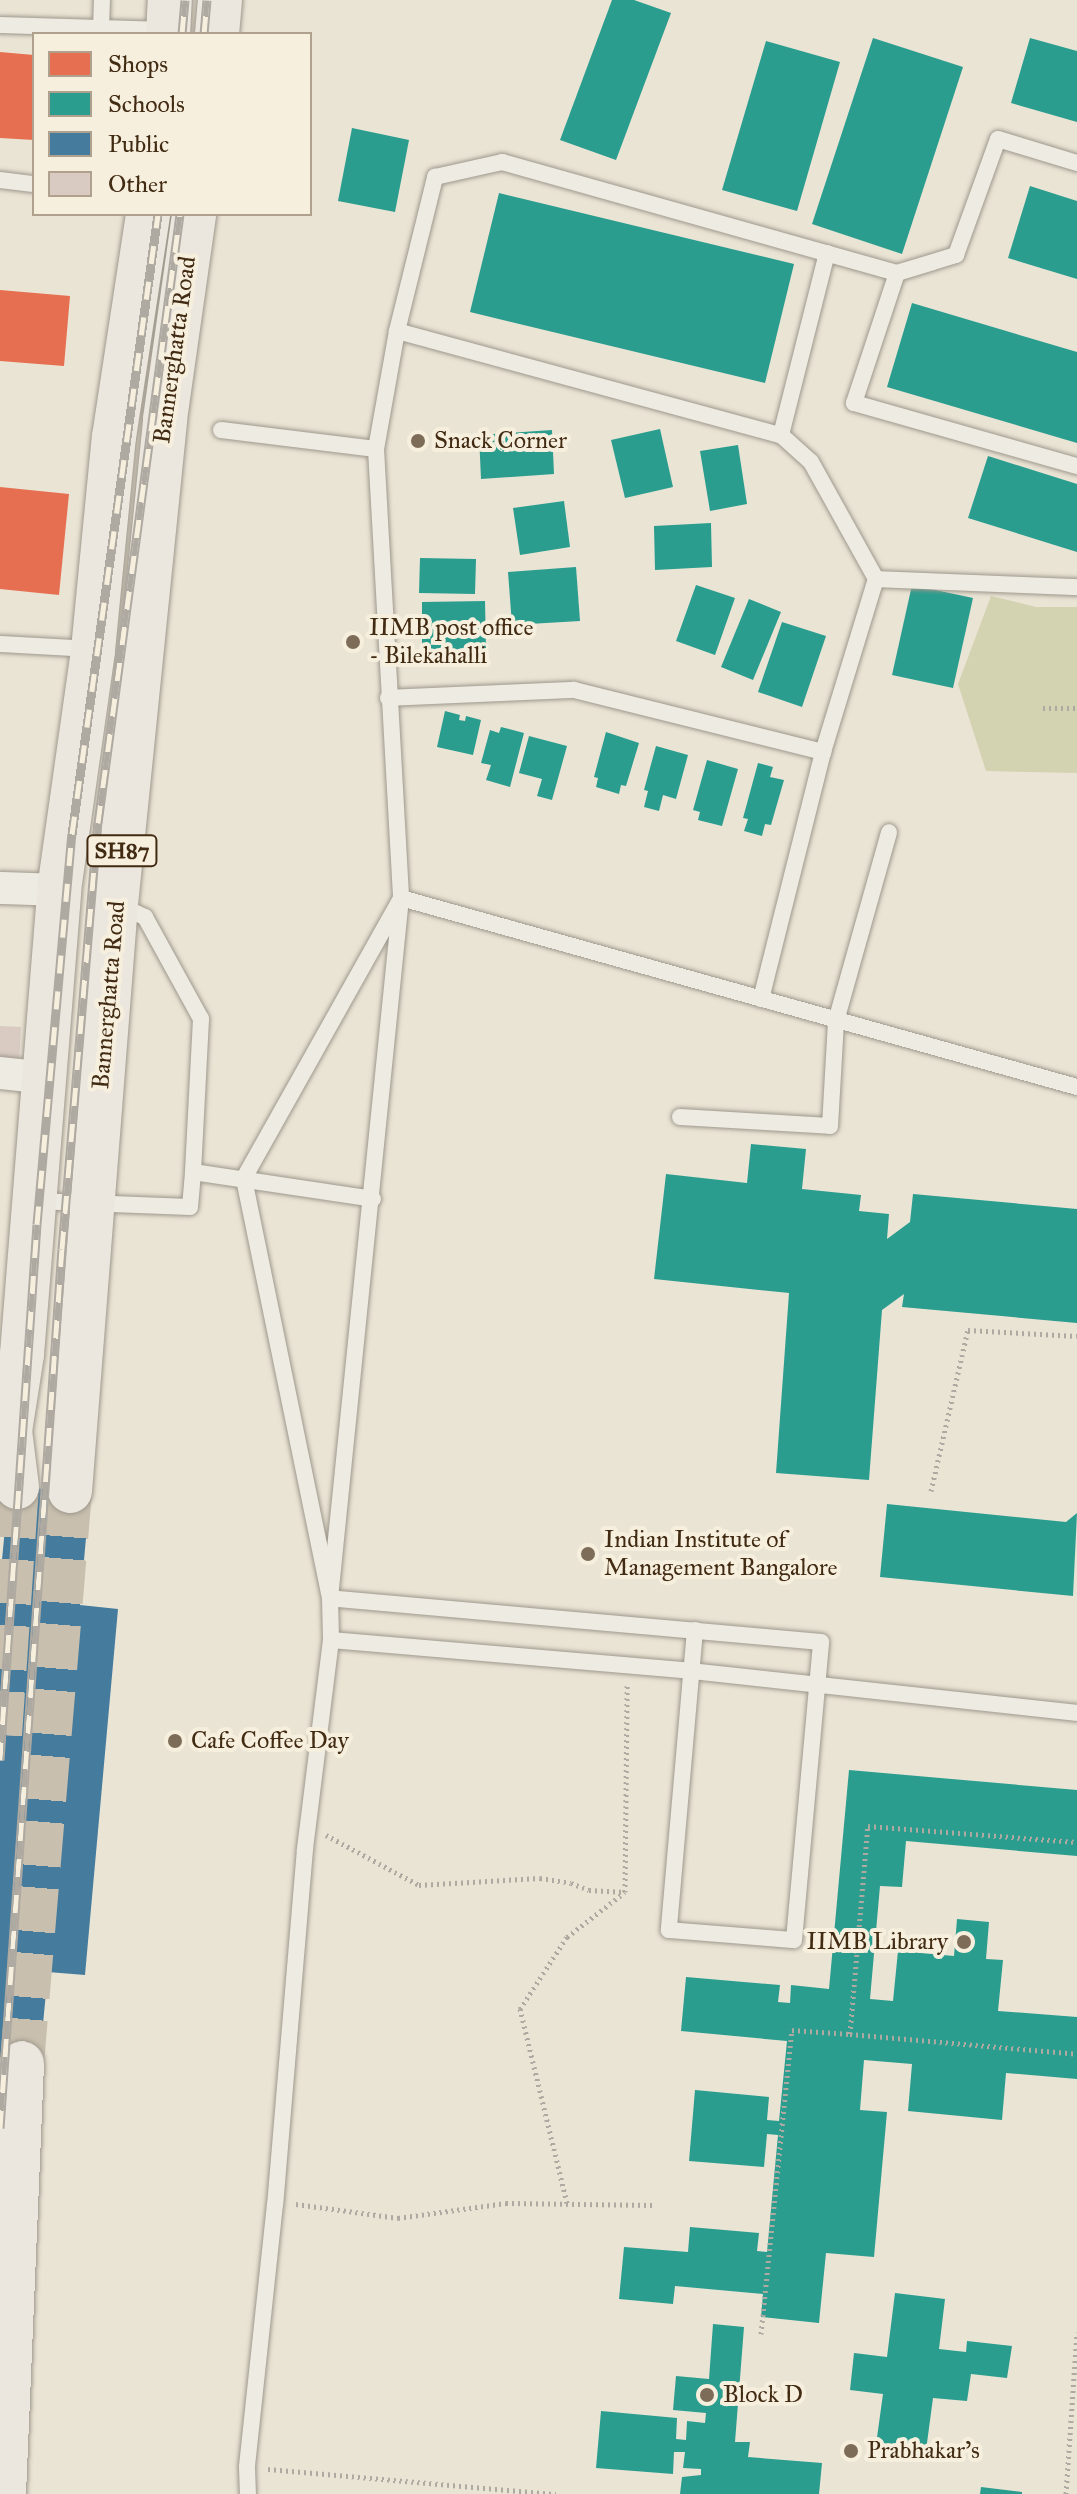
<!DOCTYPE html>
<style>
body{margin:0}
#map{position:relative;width:1077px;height:2494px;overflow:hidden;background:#eae4d5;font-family:"IM FELL Great Primer",serif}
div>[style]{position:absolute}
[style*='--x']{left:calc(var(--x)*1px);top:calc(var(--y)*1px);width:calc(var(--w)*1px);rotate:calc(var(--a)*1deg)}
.green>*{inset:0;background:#d3d2b1}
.shops>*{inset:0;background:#e76f51}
.schools>*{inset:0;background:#2a9d8f}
.public>*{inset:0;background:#457b9d}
.building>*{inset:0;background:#d9cbc1}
.primary-tunnel>*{height:44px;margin-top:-22px;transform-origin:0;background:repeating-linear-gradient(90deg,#c8bfae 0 44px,transparent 0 66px)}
.path>*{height:5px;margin-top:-2.5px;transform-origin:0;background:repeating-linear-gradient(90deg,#aea9a1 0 2px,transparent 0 6px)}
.roads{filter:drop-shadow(0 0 2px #9e988c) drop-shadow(0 0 2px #9e988c)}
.lane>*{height:16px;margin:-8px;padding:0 8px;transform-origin:8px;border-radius:8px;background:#eeebe3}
.street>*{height:32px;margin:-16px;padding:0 16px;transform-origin:16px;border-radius:16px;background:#eeebe3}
.primary>*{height:44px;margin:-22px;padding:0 22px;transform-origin:22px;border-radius:22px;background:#ebe7df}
.rail>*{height:9px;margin-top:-4.5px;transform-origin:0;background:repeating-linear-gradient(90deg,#f7efde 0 18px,#aea9a1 0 36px);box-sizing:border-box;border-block:2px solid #aea9a1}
.dots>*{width:22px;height:22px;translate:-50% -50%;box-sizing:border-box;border:4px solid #f7efde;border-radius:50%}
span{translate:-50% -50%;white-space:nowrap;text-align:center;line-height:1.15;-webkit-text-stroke:8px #f7efde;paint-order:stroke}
.shield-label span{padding:2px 6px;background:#f7efde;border:2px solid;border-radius:6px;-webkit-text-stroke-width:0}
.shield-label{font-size:22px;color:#422b13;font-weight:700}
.street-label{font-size:24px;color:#422b13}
.poi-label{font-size:24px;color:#422b13}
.left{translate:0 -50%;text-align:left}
.right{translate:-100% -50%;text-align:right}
.legend{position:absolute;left:32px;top:32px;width:280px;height:184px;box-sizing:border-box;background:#f7efde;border:2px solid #afa18d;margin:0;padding:10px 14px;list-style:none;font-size:24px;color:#422b13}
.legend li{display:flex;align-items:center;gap:16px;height:40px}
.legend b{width:40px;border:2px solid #afa18d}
</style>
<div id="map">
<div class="green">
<i style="clip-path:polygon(991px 596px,1036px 607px,1077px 607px,1077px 773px,986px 771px,958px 684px)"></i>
</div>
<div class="shops">
<i style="clip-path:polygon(0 52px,34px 55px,34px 140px,0 138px)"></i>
<i style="clip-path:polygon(0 290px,70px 296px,64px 366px,0 361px)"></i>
<i style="clip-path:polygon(0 487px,69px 494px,59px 595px,0 589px)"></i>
</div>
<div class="schools">
<i style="clip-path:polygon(612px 0,634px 0,671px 13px,616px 160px,560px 140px)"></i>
<i style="clip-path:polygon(873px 38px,963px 67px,902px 254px,812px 224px)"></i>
<i style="clip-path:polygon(1030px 38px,1077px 51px,1077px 122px,1011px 103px)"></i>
<i style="clip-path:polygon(766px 41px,840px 62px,797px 211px,722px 190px)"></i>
<i style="clip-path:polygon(352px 128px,409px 140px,395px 212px,338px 201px)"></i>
<i style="clip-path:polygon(1030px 186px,1077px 201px,1077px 279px,1008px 258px)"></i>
<i style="clip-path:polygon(499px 193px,794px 264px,765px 383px,470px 312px)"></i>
<i style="clip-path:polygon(912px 303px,1077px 352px,1077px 443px,887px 387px)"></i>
<i style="clip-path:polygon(660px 429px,673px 487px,625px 498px,611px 440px)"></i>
<i style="clip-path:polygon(552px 430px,554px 474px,481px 479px,479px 435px)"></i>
<i style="clip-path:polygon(738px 445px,747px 504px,710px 511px,700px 451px)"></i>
<i style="clip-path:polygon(988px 456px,1077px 484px,1077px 552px,968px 518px)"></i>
<i style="clip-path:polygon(564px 501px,570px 547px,520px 555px,513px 508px)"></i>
<i style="clip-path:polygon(711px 523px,712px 567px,655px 570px,654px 526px)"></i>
<i style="clip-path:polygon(420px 558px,476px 559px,475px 594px,419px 593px)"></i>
<i style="clip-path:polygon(576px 567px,580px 621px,512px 625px,508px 572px)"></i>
<i style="clip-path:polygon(696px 585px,735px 598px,715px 655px,676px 641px)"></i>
<i style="clip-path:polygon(912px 585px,973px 598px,953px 688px,892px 675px)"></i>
<i style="clip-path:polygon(749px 599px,781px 612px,753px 680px,721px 667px)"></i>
<i style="clip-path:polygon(485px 601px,486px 649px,422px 650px,422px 602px)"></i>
<i style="clip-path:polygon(782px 622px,826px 636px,802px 707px,758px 692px)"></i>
<i style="clip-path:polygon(445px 711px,460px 715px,459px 720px,465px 721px,466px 716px,481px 720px,473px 755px,437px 747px)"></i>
<i style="clip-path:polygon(501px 727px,524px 733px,510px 787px,486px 780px,491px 765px,481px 763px,490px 730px,499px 733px)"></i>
<i style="clip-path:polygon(606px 732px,639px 743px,626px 786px,621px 785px,619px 794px,596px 787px,598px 778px,594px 777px)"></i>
<i style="clip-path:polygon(529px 736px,567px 746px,552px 800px,537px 796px,542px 779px,519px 773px)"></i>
<i style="clip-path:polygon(656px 746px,688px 755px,676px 799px,663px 795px,659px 811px,644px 807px,648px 791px,644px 790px)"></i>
<i style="clip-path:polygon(707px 760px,738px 769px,722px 826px,698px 820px,700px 812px,693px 810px)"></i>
<i style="clip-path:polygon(758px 763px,773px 767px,770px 777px,784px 780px,771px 825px,765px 824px,762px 836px,744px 831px,748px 819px,743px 818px)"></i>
<i style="clip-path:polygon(751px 1144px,806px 1149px,802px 1189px,861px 1195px,859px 1211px,889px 1214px,887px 1239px,910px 1222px,913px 1194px,1077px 1209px,1077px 1323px,902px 1307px,904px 1294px,882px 1310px,869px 1480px,776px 1473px,789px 1293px,654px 1279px,666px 1174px,747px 1183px)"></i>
<i style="clip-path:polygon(887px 1504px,1066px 1522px,1077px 1513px,1073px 1596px,880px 1577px)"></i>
<i style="clip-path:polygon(849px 1770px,1077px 1790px,1077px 1856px,906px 1841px,902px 1887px,880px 1886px,870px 1999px,893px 2001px,898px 1951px,954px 1956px,957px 1919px,989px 1922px,986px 1959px,1003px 1960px,998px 2011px,1077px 2017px,1077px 2079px,1006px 2073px,1002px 2120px,908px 2111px,912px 2064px,864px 2060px,860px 2110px,887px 2112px,874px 2257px,826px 2253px,819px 2323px,761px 2317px,763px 2294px,675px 2286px,673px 2304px,619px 2299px,624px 2247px,688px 2252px,690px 2227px,759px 2233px,757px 2251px,767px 2252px,778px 2135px,767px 2134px,764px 2167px,689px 2161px,695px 2090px,769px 2097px,767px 2120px,779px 2121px,787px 2041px,681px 2031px,686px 1977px,780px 1985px,778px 2002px,790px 2003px,791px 1985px,829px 1989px)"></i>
<i style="clip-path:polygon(895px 2293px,945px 2299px,939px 2349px,966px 2352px,967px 2341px,1012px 2346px,1007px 2378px,971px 2374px,967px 2401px,933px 2398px,925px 2458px,875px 2452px,883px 2394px,850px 2390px,854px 2353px,887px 2357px)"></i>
<i style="clip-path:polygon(713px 2324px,744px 2327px,735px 2442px,750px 2442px,748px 2457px,822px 2463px,819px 2494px,680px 2494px,682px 2477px,701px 2475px,701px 2469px,683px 2468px,685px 2452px,674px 2452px,673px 2474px,596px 2468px,601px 2411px,677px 2418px,676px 2439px,686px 2440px,687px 2421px,705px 2423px,706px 2413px,673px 2410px,676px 2376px,709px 2379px)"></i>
<i style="clip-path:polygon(981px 2487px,1022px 2492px,1022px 2494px,980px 2494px)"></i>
</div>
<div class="public">
<i style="clip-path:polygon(9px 1486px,90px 1493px,80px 1605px,118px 1609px,85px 1975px,48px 1972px,39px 2065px,0 2061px,0 1581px)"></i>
</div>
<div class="building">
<i style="clip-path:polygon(0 1026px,21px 1027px,19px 1062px,0 1061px)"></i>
</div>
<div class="primary-tunnel">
<i style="--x:0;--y:1735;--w:249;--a:-86.1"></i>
<i style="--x:22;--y:2063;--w:574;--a:-85.2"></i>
</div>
<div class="path">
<i style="--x:1043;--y:708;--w:34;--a:0"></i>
<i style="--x:931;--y:1491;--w:165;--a:-77.1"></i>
<i style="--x:968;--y:1330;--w:109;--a:3.2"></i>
<i style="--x:326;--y:1835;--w:106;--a:28.3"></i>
<i style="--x:419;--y:1885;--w:121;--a:-3.3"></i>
<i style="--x:540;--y:1878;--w:31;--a:9"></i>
<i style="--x:571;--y:1883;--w:19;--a:21"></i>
<i style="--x:589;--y:1890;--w:36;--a:3"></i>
<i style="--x:850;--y:2034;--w:228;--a:5"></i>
<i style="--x:567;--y:2203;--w:200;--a:-103.6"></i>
<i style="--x:520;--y:2009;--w:86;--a:-56.9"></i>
<i style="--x:567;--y:1937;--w:73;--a:-37.8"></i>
<i style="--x:625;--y:1892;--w:207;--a:-89.4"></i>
<i style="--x:296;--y:2204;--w:103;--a:7.8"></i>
<i style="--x:398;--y:2218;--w:109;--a:-7.9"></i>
<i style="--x:506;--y:2203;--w:146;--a:0.8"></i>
<i style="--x:761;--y:2334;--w:306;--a:-84.2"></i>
<i style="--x:792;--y:2030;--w:58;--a:3.9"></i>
<i style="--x:850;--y:2034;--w:209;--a:-85.1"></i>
<i style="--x:868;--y:1826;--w:210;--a:4.4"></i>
<i style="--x:268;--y:2469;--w:289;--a:5"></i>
<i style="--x:1066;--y:2494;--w:162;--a:-86.1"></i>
</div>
<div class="roads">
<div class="lane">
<i style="--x:0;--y:25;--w:166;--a:1.7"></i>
<i style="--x:101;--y:28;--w:28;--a:-88"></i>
<i style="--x:0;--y:180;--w:34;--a:7"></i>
<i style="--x:827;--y:253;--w:188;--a:104.2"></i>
<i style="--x:781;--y:435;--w:40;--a:42"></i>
<i style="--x:811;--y:462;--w:134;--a:60.9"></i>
<i style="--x:897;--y:273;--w:137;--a:108.3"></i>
<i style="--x:854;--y:403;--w:232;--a:15.8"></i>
<i style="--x:397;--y:331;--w:398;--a:15.2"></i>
<i style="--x:221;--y:430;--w:156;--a:7"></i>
<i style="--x:376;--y:449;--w:450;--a:86.8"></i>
<i style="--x:401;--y:898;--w:704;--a:95.79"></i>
<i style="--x:330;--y:1598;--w:42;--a:88.6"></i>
<i style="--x:331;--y:1640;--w:211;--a:97.1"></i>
<i style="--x:305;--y:1849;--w:356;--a:94.8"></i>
<i style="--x:275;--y:2204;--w:264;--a:96.1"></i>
<i style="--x:247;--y:2467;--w:27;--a:88"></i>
<i style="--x:376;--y:449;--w:120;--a:-79.9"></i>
<i style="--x:397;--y:331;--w:159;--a:-76.1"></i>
<i style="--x:435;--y:177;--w:69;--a:-12.6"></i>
<i style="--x:502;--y:162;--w:410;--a:15.7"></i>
<i style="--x:897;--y:273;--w:62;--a:-17"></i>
<i style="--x:956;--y:255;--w:123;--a:-70.1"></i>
<i style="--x:998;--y:139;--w:83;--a:16.9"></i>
<i style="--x:0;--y:644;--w:92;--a:3.1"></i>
<i style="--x:388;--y:698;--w:186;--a:-2.5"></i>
<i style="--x:574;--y:690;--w:257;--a:14"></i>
<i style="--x:823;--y:752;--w:181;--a:-73"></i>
<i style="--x:876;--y:579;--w:201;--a:2.3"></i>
<i style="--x:119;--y:905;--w:29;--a:25"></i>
<i style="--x:145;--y:917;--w:116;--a:61.2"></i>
<i style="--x:201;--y:1019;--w:153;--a:93"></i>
<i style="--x:761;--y:999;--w:255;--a:-75.9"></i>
<i style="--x:680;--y:1117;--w:150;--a:3.4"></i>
<i style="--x:830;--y:1126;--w:105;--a:-86.7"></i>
<i style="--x:836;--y:1021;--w:196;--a:-74.3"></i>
<i style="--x:34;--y:1201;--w:156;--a:2.2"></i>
<i style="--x:190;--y:1207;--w:35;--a:-85"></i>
<i style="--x:193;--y:1172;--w:182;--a:8.5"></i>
<i style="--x:695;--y:1630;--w:301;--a:95"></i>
<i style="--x:669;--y:1930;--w:125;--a:4.6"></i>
<i style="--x:794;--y:1940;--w:299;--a:-84.8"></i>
<i style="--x:821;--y:1642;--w:493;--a:-174.9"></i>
<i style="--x:330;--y:1598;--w:429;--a:-101.6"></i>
<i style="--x:244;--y:1178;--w:321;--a:-60.7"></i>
<i style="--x:401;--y:898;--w:702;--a:15.62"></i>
<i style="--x:331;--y:1640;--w:361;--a:4.9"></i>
<i style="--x:691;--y:1671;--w:388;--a:6.2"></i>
</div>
<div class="street">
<i style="--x:0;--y:888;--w:59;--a:1.9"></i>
<i style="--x:0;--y:1073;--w:46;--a:6.2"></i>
</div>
<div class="primary">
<i style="--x:168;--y:34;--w:34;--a:-87"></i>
<i style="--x:217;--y:34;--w:34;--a:-85"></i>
<i style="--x:17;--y:1487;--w:56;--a:-97.1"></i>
<i style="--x:10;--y:1431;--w:78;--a:-81.1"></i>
<i style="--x:22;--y:1354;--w:465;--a:-85.4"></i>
<i style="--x:59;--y:890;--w:242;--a:-81.9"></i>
<i style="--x:93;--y:650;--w:214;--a:-84.4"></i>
<i style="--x:114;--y:437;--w:226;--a:-81.3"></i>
<i style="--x:70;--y:1491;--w:589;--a:-85.52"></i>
<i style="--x:116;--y:904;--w:487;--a:-84.2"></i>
<i style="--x:165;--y:419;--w:207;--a:-81.9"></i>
<i style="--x:4;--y:2494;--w:431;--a:-87.6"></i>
</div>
</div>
<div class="rail">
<i style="--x:182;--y:34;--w:34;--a:-85"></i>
<i style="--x:204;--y:34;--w:34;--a:-85"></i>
<i style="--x:0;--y:1760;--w:537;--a:-86.05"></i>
<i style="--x:37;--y:1224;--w:392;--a:-84.9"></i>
<i style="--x:72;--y:834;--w:626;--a:-82.1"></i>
<i style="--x:0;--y:2128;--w:881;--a:-85.97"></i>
<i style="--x:62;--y:1249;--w:428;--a:-85.2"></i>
<i style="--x:98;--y:823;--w:614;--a:-82.33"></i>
</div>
<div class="dots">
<i style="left:418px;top:441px;background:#7d6c57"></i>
<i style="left:353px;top:642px;background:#7d6c57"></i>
<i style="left:588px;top:1554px;background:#7d6c57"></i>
<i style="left:175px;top:1741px;background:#7d6c57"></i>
<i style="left:964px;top:1942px;background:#7d6c57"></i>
<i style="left:707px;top:2395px;background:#7d6c57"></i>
<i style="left:851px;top:2451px;background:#7d6c57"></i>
</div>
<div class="shield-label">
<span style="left:122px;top:851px">SH87</span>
</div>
<div class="street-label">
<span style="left:175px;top:350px;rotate:-82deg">Bannerghatta Road</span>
<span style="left:109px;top:995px;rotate:-85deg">Bannerghatta Road</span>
</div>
<div class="poi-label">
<span class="left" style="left:434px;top:441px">Snack Corner</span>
<span class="left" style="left:369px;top:642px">IIMB post office<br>- Bilekahalli</span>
<span class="left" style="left:604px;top:1554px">Indian Institute of<br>Management Bangalore</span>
<span class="left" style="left:191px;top:1741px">Cafe Coffee Day</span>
<span class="right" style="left:948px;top:1942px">IIMB Library</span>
<span class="left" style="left:723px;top:2395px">Block D</span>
<span class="left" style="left:867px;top:2451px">Prabhakar's</span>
</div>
<ul class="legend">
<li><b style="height:22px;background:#e76f51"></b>Shops</li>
<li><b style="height:22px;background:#2a9d8f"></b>Schools</li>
<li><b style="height:22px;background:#457b9d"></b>Public</li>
<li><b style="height:22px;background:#d9cbc1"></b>Other</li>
</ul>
</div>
